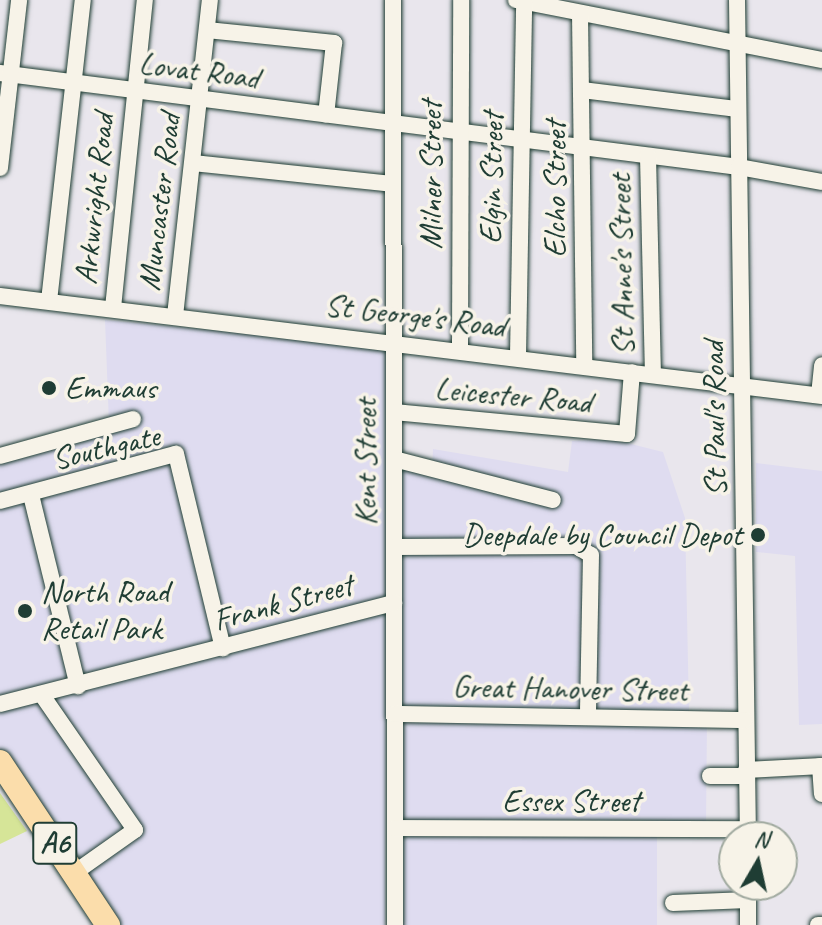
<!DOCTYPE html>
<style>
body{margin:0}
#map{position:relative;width:822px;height:925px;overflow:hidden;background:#e9e6ed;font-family:Caveat,sans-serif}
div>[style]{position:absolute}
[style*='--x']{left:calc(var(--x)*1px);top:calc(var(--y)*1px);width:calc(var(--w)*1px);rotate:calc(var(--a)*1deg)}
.built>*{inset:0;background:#dfdcf0}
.green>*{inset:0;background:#d6e598}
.roads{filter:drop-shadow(0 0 2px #1f3d34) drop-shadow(0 0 2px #1f3d34)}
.minor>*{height:16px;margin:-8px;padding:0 8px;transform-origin:8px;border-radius:8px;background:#f7f3e8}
.highway>*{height:24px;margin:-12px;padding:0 12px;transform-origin:12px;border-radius:12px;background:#fbddab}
.dots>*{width:22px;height:22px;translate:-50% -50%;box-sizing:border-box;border:4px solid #f7f3e8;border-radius:50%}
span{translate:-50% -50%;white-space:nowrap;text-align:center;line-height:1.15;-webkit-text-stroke:7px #f7f3e8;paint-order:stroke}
.shield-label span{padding:2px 6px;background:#f7f3e8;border:2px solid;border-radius:6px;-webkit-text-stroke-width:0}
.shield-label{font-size:30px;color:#1f3d34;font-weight:700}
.street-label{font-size:32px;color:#1f3d34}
.poi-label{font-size:32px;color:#1f3d34}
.left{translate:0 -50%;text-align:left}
.right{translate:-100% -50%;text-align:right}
.north{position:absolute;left:718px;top:821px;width:80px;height:80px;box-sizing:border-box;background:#f7f3e8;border:2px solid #a1aaa0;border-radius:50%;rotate:9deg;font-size:22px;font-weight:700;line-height:32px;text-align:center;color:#1f3d34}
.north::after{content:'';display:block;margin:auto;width:28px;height:36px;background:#1f3d34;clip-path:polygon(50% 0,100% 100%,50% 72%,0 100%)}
</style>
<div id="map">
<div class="built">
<i style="clip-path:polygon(105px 320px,387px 347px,385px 925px,115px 925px,0 748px,0 451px,109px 424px)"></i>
<i style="clip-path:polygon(611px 439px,663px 452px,685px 518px,689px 712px,707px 721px,706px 825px,657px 826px,657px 925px,397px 925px,398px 463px,432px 473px,433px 449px,568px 472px,572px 441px)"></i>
<i style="clip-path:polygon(756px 463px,822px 471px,822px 724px,799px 725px,795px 556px,756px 552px)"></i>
</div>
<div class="green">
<i style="clip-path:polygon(0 793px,27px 831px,0 844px)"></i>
</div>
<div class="roads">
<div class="minor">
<i style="--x:393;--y:0;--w:925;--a:89.88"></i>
<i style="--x:516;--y:0;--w:312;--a:11.1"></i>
<i style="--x:737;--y:0;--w:837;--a:89.25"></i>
<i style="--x:580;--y:13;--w:351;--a:89.3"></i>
<i style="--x:207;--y:30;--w:128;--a:5.8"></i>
<i style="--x:334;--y:43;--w:72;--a:96.3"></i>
<i style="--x:0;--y:73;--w:745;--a:7.25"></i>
<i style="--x:739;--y:167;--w:84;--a:10.2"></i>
<i style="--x:582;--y:90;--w:155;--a:7"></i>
<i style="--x:648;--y:156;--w:218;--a:88.7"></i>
<i style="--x:193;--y:163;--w:200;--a:6"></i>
<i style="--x:0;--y:168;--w:169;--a:-83.5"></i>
<i style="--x:0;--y:296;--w:828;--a:6.94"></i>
<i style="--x:49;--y:301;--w:303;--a:-83.6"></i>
<i style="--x:113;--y:308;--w:310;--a:-84.1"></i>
<i style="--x:175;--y:316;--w:318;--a:-83.7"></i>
<i style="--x:460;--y:349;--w:349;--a:-89.8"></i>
<i style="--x:518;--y:356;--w:354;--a:-89"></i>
<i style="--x:819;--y:395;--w:30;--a:-84"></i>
<i style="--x:394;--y:412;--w:234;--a:5.4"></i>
<i style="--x:627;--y:434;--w:62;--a:-85.4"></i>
<i style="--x:0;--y:456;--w:138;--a:-15.5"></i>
<i style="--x:394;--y:459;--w:164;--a:14.5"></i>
<i style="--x:31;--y:495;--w:197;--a:76.2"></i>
<i style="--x:0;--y:501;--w:182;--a:-15"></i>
<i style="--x:176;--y:454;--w:200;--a:76.4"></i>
<i style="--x:394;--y:547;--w:182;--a:-0.3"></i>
<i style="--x:576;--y:546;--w:17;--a:31"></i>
<i style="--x:591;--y:555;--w:162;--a:91.1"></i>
<i style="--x:42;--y:695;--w:164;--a:55.4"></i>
<i style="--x:135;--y:830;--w:75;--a:144.8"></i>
<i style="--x:0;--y:704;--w:407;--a:-14.4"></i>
<i style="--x:395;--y:714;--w:350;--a:1"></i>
<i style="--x:820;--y:766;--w:28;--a:86"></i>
<i style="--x:746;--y:770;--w:76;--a:-3"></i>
<i style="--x:710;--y:776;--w:36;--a:0"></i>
<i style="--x:395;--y:828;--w:353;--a:0.2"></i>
<i style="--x:748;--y:885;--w:40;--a:90"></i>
<i style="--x:673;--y:903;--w:75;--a:-2.3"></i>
<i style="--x:818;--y:925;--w:4;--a:0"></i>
</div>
<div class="highway">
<i style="--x:0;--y:762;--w:196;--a:56.5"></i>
</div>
</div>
<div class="dots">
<i style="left:49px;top:388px;background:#1f3d34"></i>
<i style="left:758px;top:535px;background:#1f3d34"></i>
<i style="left:25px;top:611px;background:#1f3d34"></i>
</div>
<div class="shield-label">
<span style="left:55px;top:843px">A6</span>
</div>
<div class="street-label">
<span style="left:199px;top:71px;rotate:7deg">Lovat Road</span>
<span style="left:431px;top:175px;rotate:-90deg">Milner Street</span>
<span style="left:492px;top:178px;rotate:-89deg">Elgin Street</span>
<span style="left:555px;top:189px;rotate:-90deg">Elcho Street</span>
<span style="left:95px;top:199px;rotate:-84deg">Arkwright Road</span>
<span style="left:160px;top:202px;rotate:-83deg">Muncaster Road</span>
<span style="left:622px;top:265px;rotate:-91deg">St Anne's Street</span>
<span style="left:415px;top:316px;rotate:7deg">St George's Road</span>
<span style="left:513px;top:396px;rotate:5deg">Leicester Road</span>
<span style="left:715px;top:419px;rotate:-91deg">St Paul's Road</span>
<span style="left:106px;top:448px;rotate:-13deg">Southgate</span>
<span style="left:366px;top:462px;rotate:-90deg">Kent Street</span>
<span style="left:283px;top:603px;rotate:-15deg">Frank Street</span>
<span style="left:570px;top:689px;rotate:1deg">Great Hanover Street</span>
<span style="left:571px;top:801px">Essex Street</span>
</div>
<div class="poi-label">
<span class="left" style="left:65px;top:388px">Emmaus</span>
<span class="right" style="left:742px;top:535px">Deepdale by Council Depot</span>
<span class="left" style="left:41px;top:611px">North Road<br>Retail Park</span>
</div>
<div class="north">N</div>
</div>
